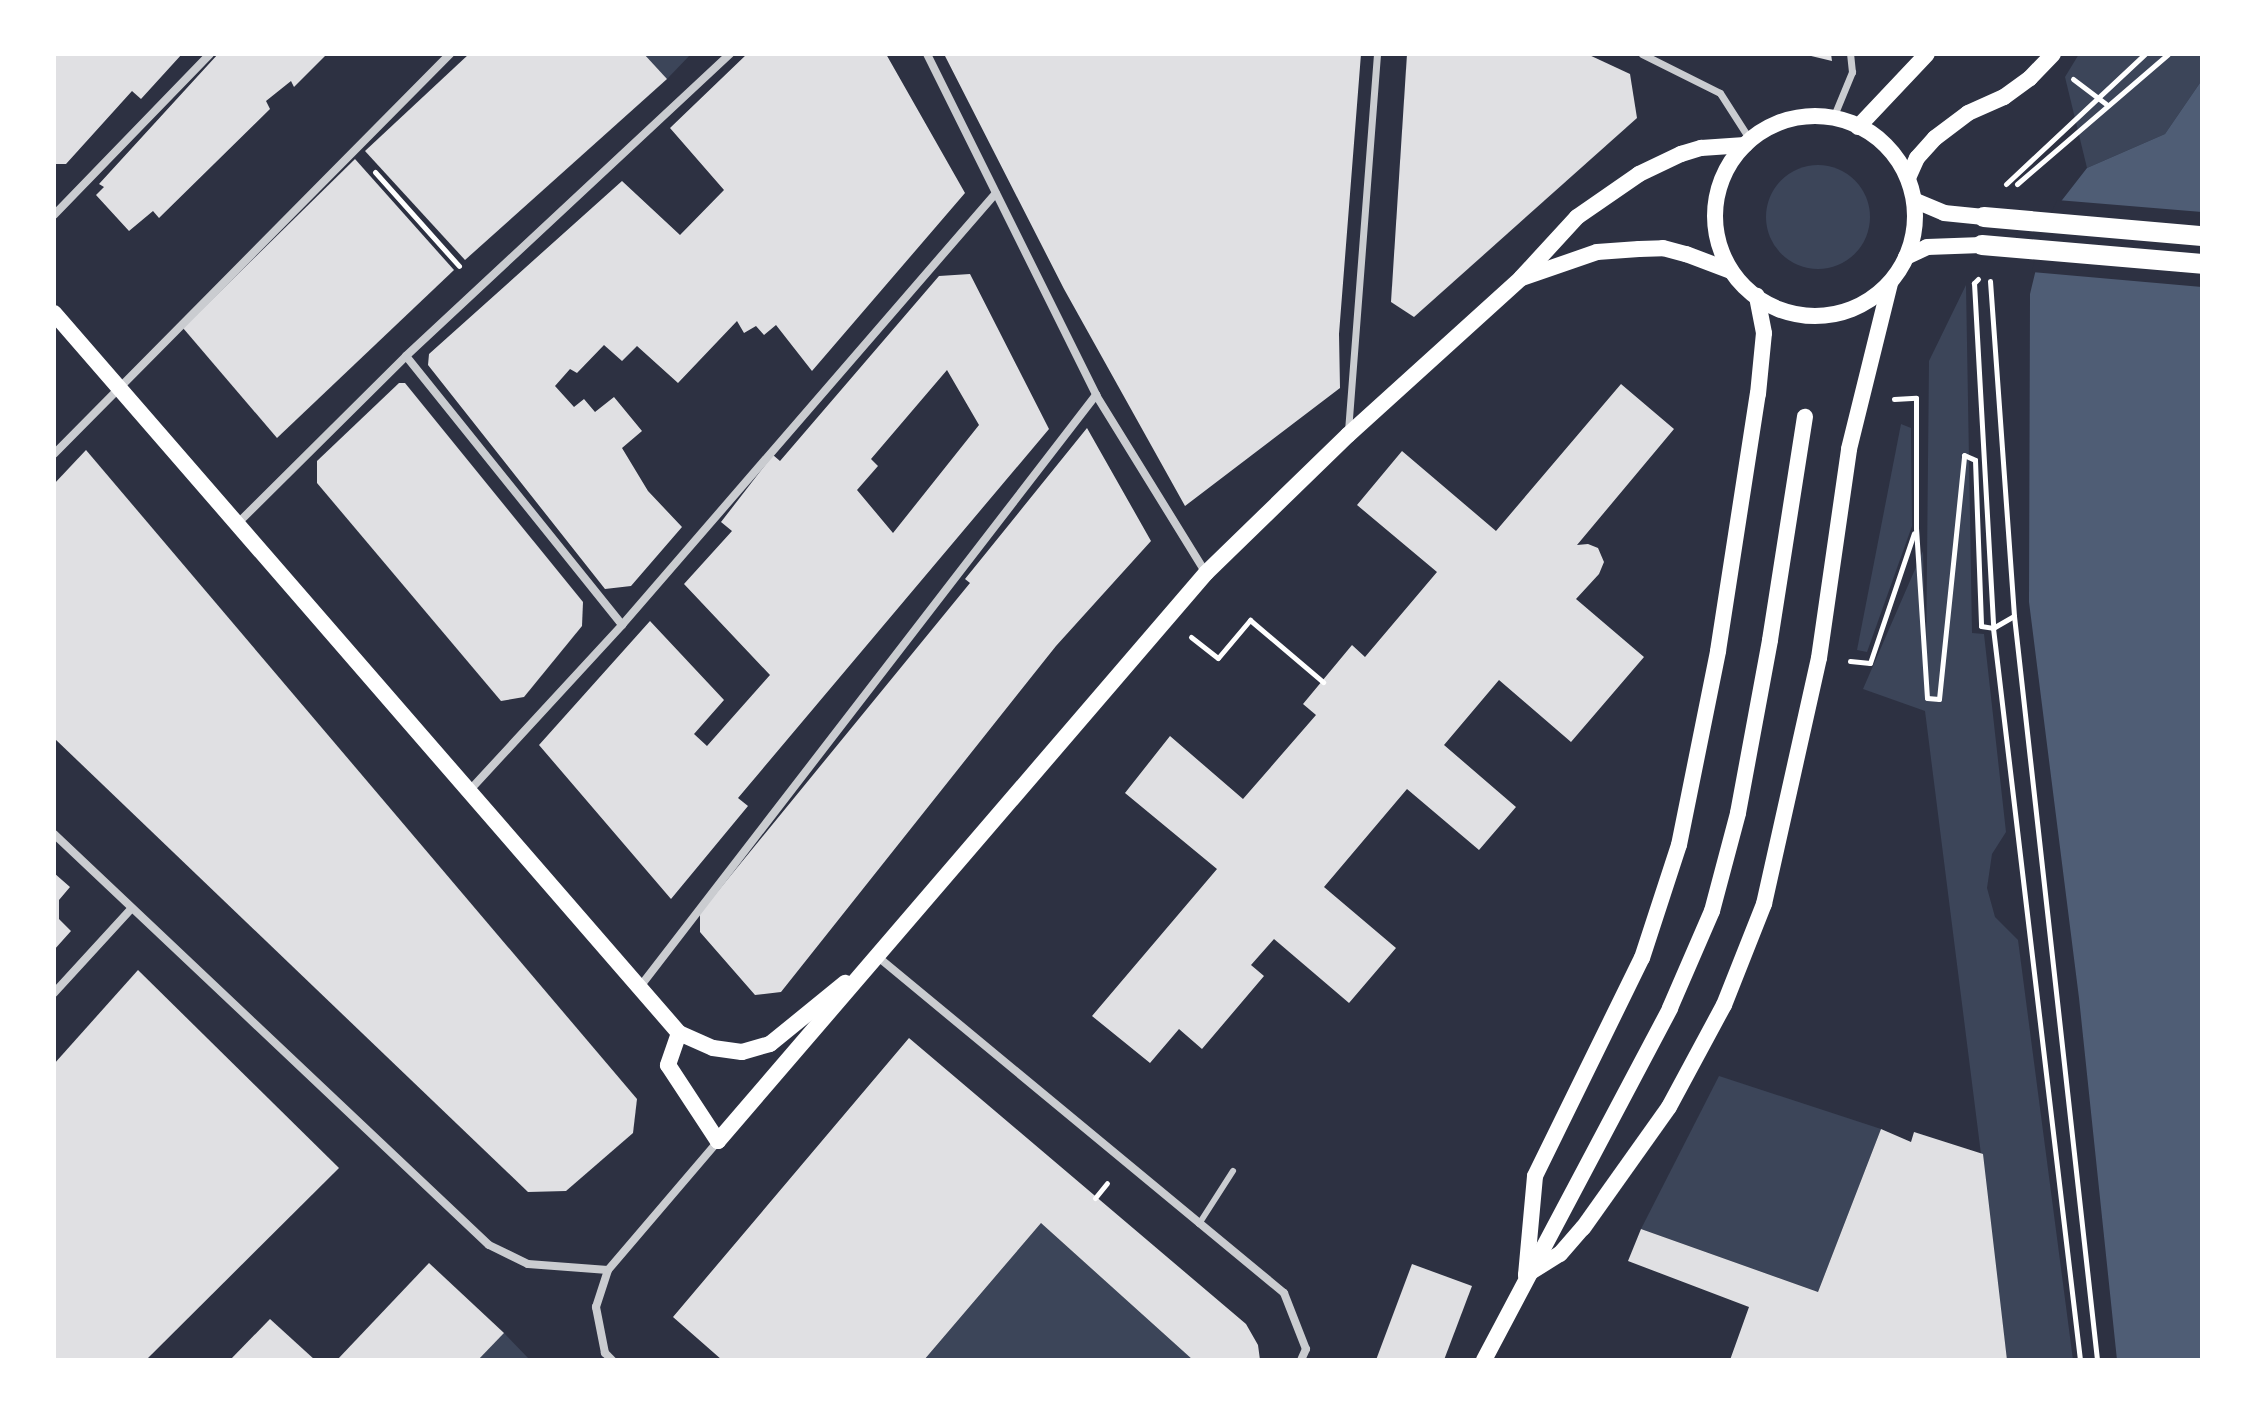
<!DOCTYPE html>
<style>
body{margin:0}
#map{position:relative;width:2256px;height:1414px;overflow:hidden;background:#2d3142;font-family:"Nunito Sans",sans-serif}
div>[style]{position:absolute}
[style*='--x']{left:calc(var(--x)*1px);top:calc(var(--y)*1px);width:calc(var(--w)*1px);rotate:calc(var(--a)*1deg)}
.green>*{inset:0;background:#3c4559}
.round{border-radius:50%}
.water>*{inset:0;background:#4f5d75}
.pier>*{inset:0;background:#2d3142}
.building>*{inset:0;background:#e0e0e3}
.path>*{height:5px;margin:-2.5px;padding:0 2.5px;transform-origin:2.5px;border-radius:2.5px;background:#fff}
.service>*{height:6px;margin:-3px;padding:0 3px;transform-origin:3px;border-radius:3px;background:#caccd0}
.pedestrian>*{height:7px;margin:-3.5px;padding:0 3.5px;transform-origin:3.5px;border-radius:3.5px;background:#caccd0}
.minor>*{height:8px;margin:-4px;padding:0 4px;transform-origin:4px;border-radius:4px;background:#caccd0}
.secondary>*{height:16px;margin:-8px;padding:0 8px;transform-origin:8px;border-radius:8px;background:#fff}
.secondary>.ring{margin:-8px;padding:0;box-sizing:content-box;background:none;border:16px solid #fff;border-radius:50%}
.primary>*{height:20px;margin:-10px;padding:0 10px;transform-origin:10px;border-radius:10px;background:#fff}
span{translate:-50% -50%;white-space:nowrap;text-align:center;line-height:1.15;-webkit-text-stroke:6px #fff;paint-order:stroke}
.frame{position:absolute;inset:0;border:56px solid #fff;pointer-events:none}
</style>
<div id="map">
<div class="green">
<i style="clip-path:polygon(644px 54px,691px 54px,667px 79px)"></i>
<i style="clip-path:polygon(2079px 54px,2202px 54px,2202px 80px,2165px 134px,2087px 168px,2065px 77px)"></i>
<i class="round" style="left:1766px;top:165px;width:104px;height:104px"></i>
<i style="clip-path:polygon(1966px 285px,1972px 633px,1984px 634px,2006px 832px,1992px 854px,1987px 888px,1995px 917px,2018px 940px,2073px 1360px,2007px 1360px,1925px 711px,1863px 689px,1923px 551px,1926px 662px,1929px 361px)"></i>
<i style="clip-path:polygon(1901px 424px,1911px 428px,1912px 526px,1867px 652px,1857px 650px)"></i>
<i style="clip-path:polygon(1719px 1076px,1881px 1129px,1818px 1292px,1641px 1229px)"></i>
<i style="clip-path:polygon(1041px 1223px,1193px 1359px,1193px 1360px,924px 1360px)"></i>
<i style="clip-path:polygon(504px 1333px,530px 1360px,478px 1360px)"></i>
</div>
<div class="water">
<i style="clip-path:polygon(2202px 80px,2202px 1360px,2117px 1360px,2079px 998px,2029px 602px,2030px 294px,2042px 244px,2059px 204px,2087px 168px,2165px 134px)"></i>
</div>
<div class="pier">
<i style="clip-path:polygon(2057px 200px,2202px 212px,2202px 287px,2032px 272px,2038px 243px)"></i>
</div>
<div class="building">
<i style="clip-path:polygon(54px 54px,182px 54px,141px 99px,132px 91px,66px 164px,54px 164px)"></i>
<i style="clip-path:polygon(218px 54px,327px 54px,294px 87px,291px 81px,266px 101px,270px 109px,159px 218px,153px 211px,129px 231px,96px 195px,104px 187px,99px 184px)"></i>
<i style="clip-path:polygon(469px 54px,644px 54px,667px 79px,465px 260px,365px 151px)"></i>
<i style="clip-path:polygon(747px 54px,886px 54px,965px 193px,812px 371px,776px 325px,764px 335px,756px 326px,744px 333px,737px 321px,678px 383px,637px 346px,622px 361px,604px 345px,577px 373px,570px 369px,555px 386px,574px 407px,584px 399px,595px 412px,614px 397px,642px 431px,622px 448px,648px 491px,682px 527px,631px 586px,605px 589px,428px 365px,429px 354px,622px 181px,680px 235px,724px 190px,670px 128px)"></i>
<i style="clip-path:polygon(944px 54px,1361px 54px,1339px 334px,1340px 388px,1185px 506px,1064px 289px)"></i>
<i style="clip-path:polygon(1407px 54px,1587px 54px,1630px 74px,1637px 118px,1414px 317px,1391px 302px)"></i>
<i style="clip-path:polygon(1831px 54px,1832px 61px,1807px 55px,1807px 54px)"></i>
<i style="clip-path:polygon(355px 159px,454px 270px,277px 438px,183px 328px)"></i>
<i style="clip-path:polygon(evenodd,970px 274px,1049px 429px,738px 798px,748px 806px,671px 899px,539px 745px,650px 621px,724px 700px,694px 734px,707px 746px,770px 675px,684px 584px,732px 531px,721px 522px,773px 455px,780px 461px,939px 276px,970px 274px,947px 370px,979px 425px,893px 533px,857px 490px,878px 466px,871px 459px,947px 370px)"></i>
<i style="clip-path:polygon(399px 383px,405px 383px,583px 602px,582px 626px,524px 697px,501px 701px,317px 483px,317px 461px)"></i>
<i style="clip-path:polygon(1621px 384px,1674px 429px,1577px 545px,1588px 544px,1598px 548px,1604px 562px,1599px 574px,1576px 599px,1644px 657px,1571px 742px,1499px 680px,1444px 745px,1516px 807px,1479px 850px,1407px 789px,1324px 887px,1396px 948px,1349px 1003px,1274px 939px,1251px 965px,1264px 976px,1202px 1049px,1179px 1029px,1150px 1063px,1092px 1016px,1217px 869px,1125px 793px,1170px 736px,1243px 799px,1316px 715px,1303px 704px,1352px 645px,1365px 657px,1437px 572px,1357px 505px,1402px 451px,1496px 531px)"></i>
<i style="clip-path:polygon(1087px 428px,1151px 541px,1056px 646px,781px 992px,755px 995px,700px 932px,700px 913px,970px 583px,965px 579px)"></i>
<i style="clip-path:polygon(86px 450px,637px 1099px,633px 1133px,566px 1191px,528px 1192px,54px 738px,54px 484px)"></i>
<i style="clip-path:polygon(54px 873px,70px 887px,59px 900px,59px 919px,71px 931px,54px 950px)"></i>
<i style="clip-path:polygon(138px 970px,339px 1168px,146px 1360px,54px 1360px,54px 1064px)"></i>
<i style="clip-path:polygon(909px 1038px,1246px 1324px,1258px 1345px,1260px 1360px,1193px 1360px,1041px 1223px,924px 1360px,722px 1360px,673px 1317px)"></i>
<i style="clip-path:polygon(1881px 1129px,1911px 1142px,1914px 1132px,1983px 1154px,2007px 1360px,1730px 1360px,1749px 1307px,1628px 1261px,1641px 1229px,1818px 1292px)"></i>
<i style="clip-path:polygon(429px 1263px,504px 1333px,478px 1360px,337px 1360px)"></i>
<i style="clip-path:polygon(1412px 1264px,1472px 1286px,1444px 1360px,1376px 1360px)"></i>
<i style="clip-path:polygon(270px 1319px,315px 1360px,230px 1360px)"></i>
</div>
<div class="path">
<i style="--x:2073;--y:79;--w:41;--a:37.1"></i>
<i style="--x:375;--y:172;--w:126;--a:48.2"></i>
<i style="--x:2006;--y:184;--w:190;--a:-43.1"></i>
<i style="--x:2017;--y:184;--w:199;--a:-40.7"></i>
<i style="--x:1978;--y:279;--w:6;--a:135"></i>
<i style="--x:1974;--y:283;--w:346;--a:86.8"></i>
<i style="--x:1993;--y:628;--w:737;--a:83.22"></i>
<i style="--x:1990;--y:281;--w:336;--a:85.9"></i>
<i style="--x:2014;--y:616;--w:749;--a:83.63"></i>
<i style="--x:1894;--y:399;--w:22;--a:-3"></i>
<i style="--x:1916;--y:398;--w:130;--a:90"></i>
<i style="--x:1916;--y:528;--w:170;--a:86.3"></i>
<i style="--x:1927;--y:698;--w:12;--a:5"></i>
<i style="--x:1939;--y:699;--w:245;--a:-84.1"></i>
<i style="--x:1964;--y:455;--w:12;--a:24"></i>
<i style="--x:1975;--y:460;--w:166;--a:87.9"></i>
<i style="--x:1981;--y:626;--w:12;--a:9"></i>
<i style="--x:1993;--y:628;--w:24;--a:-30"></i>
<i style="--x:1191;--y:637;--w:34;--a:38"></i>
<i style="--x:1218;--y:658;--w:50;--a:-49.9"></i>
<i style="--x:1250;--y:620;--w:96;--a:40.3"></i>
<i style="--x:1850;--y:661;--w:20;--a:6"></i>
<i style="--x:1870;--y:663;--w:137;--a:-71.3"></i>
<i style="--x:1095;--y:1198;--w:19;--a:-51"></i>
</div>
<div class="service">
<i style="--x:1199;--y:1224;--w:63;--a:-57.3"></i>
</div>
<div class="pedestrian">
<i style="--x:1642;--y:54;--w:87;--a:26.6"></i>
<i style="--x:1720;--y:93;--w:56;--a:57.4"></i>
<i style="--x:1833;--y:118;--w:50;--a:-67.6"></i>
<i style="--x:1852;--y:72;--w:18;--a:-96"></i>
<i style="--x:1348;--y:431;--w:378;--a:-85.6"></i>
</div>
<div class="minor">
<i style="--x:927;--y:54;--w:381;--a:63.6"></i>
<i style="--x:1096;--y:395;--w:209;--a:58.3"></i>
<i style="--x:54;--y:215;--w:224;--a:-45.9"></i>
<i style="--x:406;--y:356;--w:345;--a:51.2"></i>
<i style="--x:54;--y:454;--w:563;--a:-45.29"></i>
<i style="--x:236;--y:525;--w:240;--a:-44.8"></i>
<i style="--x:406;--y:356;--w:443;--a:-43"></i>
<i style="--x:469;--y:791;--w:226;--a:-47.3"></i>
<i style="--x:622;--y:625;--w:571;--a:-49.12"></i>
<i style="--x:54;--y:834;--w:598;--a:43.38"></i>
<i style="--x:489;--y:1245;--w:43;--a:26"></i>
<i style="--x:528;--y:1264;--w:80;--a:4.3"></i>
<i style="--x:878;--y:957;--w:527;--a:39.61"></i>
<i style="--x:1284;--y:1293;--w:60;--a:68.6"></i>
<i style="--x:1306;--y:1349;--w:12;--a:114"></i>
<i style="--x:639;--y:988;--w:749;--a:-52.38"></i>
<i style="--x:54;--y:993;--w:115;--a:-47.5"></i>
<i style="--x:612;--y:1360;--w:10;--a:-135"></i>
<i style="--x:605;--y:1353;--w:47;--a:-101.1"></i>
<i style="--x:596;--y:1307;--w:39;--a:-72"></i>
<i style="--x:608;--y:1270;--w:170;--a:-49.5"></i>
</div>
<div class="secondary">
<i class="ring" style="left:1715px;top:116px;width:184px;height:184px"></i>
<i style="--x:1858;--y:127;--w:100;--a:-46.6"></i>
<i style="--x:1908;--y:178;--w:22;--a:-66"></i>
<i style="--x:1917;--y:158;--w:27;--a:-48"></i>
<i style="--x:1935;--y:138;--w:41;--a:-37.1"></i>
<i style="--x:1968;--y:113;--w:39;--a:-24"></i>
<i style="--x:2004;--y:97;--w:32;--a:-36"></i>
<i style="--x:2030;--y:78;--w:33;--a:-46"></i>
<i style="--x:1916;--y:201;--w:30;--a:23"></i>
<i style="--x:1944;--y:213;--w:40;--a:5.7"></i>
<i style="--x:1906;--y:257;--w:23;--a:-25"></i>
<i style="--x:1927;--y:247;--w:55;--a:-2.1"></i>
<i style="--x:1522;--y:278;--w:79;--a:-19.1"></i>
<i style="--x:1597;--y:252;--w:42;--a:-4.1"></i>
<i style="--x:1639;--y:249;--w:24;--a:-2"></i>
<i style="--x:1663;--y:248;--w:24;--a:15"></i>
<i style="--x:1686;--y:254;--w:48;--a:20.7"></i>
<i style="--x:54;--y:313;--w:953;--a:49.04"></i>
<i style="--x:679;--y:1033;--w:37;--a:24"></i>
<i style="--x:713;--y:1048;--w:29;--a:8"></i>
<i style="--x:742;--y:1052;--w:29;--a:-16"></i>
<i style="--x:770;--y:1044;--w:97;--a:-39.1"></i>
<i style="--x:679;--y:1033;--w:34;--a:109"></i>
<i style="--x:668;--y:1065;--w:91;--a:56.7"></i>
<i style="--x:718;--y:1141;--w:749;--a:-49.33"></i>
<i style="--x:1206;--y:573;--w:198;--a:-44.2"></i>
<i style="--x:1348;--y:435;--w:234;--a:-42.2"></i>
<i style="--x:1521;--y:278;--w:83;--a:-47.4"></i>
<i style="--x:1577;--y:217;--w:75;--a:-34.7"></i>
<i style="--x:1639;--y:174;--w:47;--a:-25.5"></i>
<i style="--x:1681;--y:154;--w:21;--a:-17"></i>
<i style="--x:1701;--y:148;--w:44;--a:-3.9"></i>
<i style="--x:1526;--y:1275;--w:40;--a:-32"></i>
<i style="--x:1560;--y:1254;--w:35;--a:-49"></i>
<i style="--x:1583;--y:1228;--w:148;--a:-54.6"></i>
<i style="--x:1669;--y:1107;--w:116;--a:-61.7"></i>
<i style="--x:1724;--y:1005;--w:109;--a:-68.4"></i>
<i style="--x:1764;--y:904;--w:252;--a:-77.4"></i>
<i style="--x:1819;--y:658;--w:211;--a:-81.8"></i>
<i style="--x:1849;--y:449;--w:171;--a:-76.1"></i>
<i style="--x:1526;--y:1275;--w:99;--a:-84.8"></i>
<i style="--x:1535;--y:1176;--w:243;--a:-63.9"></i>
<i style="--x:1642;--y:958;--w:119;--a:-71.9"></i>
<i style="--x:1679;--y:845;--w:198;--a:-78.6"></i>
<i style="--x:1718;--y:651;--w:260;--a:-81.2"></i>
<i style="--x:1758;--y:394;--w:61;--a:-84.4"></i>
<i style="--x:1764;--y:333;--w:38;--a:-101"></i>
<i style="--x:1484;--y:1360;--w:398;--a:-62.1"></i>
<i style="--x:1670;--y:1008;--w:106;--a:-66.6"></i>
<i style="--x:1712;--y:911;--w:101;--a:-75.1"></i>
<i style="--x:1738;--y:813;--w:176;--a:-79.5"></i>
<i style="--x:1770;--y:640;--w:226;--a:-81.1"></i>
</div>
<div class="primary">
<i style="--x:1984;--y:217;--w:219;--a:5"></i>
<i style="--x:1982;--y:245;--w:221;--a:4.9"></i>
</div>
<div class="frame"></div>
</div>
